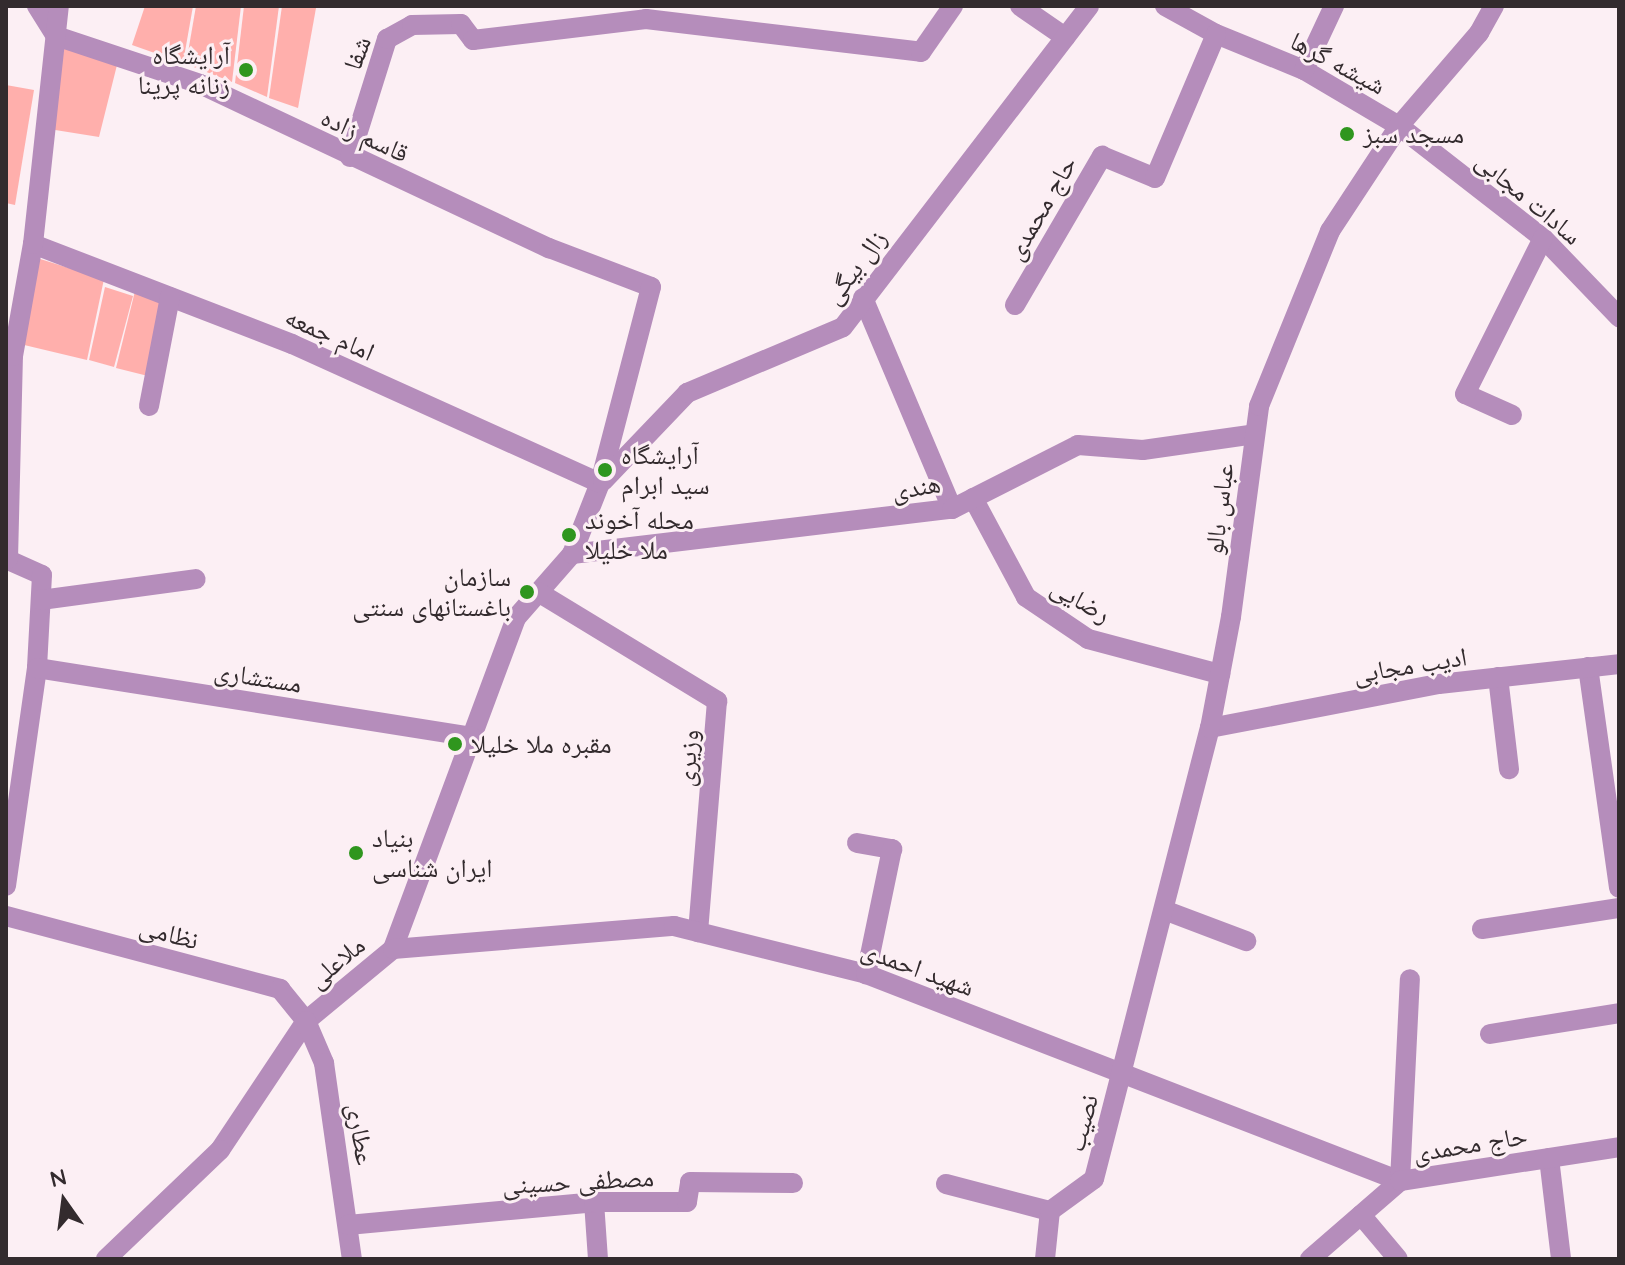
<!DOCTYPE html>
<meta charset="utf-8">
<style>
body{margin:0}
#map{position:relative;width:1625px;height:1265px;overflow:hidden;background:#fceff4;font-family:Quicksand,"Noto Naskh Arabic",sans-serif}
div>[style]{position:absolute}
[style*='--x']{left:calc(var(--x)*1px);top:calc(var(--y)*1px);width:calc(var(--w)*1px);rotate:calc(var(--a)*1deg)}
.building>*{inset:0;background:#ffafac}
.minor>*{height:20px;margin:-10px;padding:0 10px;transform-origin:10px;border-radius:10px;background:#b58dbb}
.dots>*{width:22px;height:22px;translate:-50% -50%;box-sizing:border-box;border:4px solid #fceff4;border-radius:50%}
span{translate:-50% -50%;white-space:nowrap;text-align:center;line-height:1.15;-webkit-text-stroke:6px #fceff4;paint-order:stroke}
.street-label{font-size:26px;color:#332b2e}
.poi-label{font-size:26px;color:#332b2e}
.right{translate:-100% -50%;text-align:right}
.left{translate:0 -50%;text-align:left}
.frame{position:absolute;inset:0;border:8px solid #332b2e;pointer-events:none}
.north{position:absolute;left:24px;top:1161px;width:80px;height:80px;-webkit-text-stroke:6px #fceff4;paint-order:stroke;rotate:346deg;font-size:22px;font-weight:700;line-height:32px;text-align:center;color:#332b2e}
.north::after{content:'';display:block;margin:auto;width:28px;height:36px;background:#332b2e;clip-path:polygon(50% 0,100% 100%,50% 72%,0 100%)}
</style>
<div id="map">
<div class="building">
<i style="clip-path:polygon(145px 6px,193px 6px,183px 63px,132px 45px)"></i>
<i style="clip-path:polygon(196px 6px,241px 6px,232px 82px,186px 64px)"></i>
<i style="clip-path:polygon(244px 6px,279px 6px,267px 97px,235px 83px)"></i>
<i style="clip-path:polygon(282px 6px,316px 8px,298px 108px,269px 98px)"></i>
<i style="clip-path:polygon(64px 48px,118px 61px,99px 137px,49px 129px)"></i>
<i style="clip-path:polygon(6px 85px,34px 90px,15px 205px,6px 203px)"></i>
<i style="clip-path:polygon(37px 258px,104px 279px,87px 360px,20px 344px)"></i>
<i style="clip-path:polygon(105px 287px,133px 296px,114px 367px,89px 360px)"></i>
<i style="clip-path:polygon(136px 287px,165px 299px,148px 376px,116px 368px)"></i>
</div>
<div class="minor">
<i style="--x:37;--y:6;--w:36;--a:58"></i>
<i style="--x:1020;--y:6;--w:55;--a:34.6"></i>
<i style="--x:1165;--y:6;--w:58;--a:28.8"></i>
<i style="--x:1216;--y:34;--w:95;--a:22.2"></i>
<i style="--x:1304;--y:70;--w:110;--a:30.5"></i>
<i style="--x:1399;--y:126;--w:182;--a:37.9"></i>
<i style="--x:1543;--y:238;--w:110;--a:46.1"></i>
<i style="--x:56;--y:36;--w:152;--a:18.4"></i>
<i style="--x:200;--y:84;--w:386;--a:25.2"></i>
<i style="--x:549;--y:248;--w:109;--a:20.9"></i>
<i style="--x:651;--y:287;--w:203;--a:104.6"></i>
<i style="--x:600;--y:483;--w:76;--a:111.5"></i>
<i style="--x:572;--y:554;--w:85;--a:131.2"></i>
<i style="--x:516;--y:618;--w:353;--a:110.4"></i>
<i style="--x:393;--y:949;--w:113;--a:140.4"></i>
<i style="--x:306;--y:1021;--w:155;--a:123.7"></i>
<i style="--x:220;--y:1150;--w:158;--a:136.3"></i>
<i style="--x:1304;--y:70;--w:71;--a:-64.9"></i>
<i style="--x:350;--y:157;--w:124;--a:-72.6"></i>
<i style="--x:387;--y:39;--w:29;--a:-29"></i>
<i style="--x:412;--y:25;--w:49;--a:-1.2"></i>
<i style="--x:461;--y:24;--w:20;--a:53"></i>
<i style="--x:473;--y:40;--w:174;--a:-6.9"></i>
<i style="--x:646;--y:19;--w:277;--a:6.8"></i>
<i style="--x:921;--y:52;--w:56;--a:-55.2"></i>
<i style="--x:33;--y:244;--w:278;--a:21.1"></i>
<i style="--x:292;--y:344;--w:338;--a:24.3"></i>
<i style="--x:863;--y:298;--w:229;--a:67.1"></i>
<i style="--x:1015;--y:305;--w:173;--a:-59.7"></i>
<i style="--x:1102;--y:156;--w:57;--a:22.5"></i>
<i style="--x:1155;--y:178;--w:156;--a:-67"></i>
<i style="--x:149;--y:406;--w:111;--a:-79.1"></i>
<i style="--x:1512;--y:415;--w:51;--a:-155.9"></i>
<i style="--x:1465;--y:394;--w:174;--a:-63.4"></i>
<i style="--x:603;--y:481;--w:122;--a:-46.3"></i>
<i style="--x:687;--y:393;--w:169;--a:-22.9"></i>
<i style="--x:843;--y:327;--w:404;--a:-52.5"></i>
<i style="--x:973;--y:498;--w:112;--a:61.8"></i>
<i style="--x:1026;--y:597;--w:75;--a:34.1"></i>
<i style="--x:1088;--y:639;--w:137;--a:14.9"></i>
<i style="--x:572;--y:554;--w:383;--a:-6.8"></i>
<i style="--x:952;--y:509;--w:141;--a:-26.9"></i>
<i style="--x:1078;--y:445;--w:65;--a:4.4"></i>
<i style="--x:1143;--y:450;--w:113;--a:-8.1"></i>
<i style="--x:6;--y:559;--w:39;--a:24"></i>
<i style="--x:42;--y:575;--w:93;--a:93.1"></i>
<i style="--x:37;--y:668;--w:220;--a:98.1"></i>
<i style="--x:8;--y:559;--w:203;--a:-88.6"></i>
<i style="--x:13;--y:356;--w:114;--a:-79.9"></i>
<i style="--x:33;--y:244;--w:239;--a:-83.8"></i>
<i style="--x:538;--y:592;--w:210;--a:31.3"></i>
<i style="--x:717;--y:701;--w:232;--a:94.7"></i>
<i style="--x:41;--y:600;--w:156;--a:-7.7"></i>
<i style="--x:1588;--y:667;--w:223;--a:82"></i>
<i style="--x:37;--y:668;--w:440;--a:9"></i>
<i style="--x:1498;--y:677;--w:93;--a:83.2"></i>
<i style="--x:1210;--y:728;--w:233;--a:-10.9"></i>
<i style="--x:1439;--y:684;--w:181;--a:-6.3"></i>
<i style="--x:857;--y:843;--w:36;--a:10"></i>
<i style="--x:892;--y:849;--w:128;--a:101.7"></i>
<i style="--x:1164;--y:910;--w:88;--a:20.7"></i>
<i style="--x:6;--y:916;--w:284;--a:14.9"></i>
<i style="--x:280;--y:989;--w:41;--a:50.9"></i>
<i style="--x:306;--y:1021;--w:46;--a:66.8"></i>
<i style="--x:324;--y:1063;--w:198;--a:81.9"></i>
<i style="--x:1482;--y:929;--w:139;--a:-8.7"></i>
<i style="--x:393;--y:949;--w:282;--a:-4.7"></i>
<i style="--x:674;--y:926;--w:198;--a:14"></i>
<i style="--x:866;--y:974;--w:573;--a:21.19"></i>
<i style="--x:1400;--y:1181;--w:202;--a:-87.2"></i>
<i style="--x:1490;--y:1034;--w:131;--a:-9.2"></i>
<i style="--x:1549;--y:1158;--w:102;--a:83.2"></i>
<i style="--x:946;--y:1184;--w:107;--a:14.6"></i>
<i style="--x:594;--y:1202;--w:57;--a:86"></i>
<i style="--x:1361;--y:1215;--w:57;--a:49.9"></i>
<i style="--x:348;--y:1225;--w:247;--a:-5.3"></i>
<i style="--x:594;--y:1202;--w:93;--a:0"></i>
<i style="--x:687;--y:1202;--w:20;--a:-81"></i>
<i style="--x:690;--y:1182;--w:103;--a:0.6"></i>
<i style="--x:1045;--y:1259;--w:48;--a:-84.1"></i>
<i style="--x:1050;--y:1211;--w:54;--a:-36"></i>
<i style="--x:1094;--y:1179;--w:466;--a:-75.6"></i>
<i style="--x:1210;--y:728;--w:113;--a:-79.3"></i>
<i style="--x:1231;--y:617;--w:213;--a:-82.4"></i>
<i style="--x:1259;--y:406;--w:189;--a:-67.9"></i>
<i style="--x:1330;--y:231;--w:126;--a:-56.7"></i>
<i style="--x:1399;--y:126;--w:123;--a:-49.3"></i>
<i style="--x:1479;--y:33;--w:31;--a:-61"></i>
<i style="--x:1310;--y:1259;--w:119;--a:-40.9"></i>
<i style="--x:1400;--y:1181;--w:222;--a:-8.8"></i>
</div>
<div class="dots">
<i style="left:246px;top:70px;background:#2f961e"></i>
<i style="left:1347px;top:134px;background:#2f961e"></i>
<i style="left:605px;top:470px;background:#2f961e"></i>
<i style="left:569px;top:535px;background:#2f961e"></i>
<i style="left:527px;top:592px;background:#2f961e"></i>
<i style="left:455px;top:744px;background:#2f961e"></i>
<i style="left:356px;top:853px;background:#2f961e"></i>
</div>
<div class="street-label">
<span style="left:357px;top:53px;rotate:-69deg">شفا</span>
<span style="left:1338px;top:63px;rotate:28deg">شیشه گرها</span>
<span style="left:365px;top:135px;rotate:25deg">قاسم زاده</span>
<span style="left:1529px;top:198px;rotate:40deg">سادات مجابی</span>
<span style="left:1041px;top:208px;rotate:-60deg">حاج محمدی</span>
<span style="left:855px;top:267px;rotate:-53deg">زال بیگی</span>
<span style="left:330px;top:334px;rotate:24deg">امام جمعه</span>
<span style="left:916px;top:487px;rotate:-10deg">هندی</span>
<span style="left:1219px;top:509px;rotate:-83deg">عباس بالو</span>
<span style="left:1081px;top:600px;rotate:30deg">رضایی</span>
<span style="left:1410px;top:665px;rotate:-9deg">ادیب مجابی</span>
<span style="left:258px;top:677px;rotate:9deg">مستشاری</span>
<span style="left:687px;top:758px;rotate:-85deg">وزیری</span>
<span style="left:169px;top:933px;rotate:15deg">نظامی</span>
<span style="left:336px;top:962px;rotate:-40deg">ملاعلی</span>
<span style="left:918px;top:968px;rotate:20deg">شهید احمدی</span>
<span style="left:1082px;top:1123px;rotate:-75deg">نصیب</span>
<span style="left:361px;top:1134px;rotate:81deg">عطاری</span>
<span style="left:1470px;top:1144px;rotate:-9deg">حاج محمدی</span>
<span style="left:578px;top:1181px;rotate:-3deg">مصطفی حسینی</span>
</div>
<div class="poi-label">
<span class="right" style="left:230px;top:70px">آرایشگاه<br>زنانه پرینا</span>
<span class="left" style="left:1363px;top:134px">مسجد سبز</span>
<span class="left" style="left:621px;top:470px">آرایشگاه<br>سید ابرام</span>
<span class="left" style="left:585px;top:535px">محله آخوند<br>ملا خلیلا</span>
<span class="right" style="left:511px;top:592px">سازمان<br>باغستانهای سنتی</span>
<span class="left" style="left:471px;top:744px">مقبره ملا خلیلا</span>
<span class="left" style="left:372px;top:853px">بنیاد<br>ایران شناسی</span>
</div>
<div class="frame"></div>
<div class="north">N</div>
</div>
